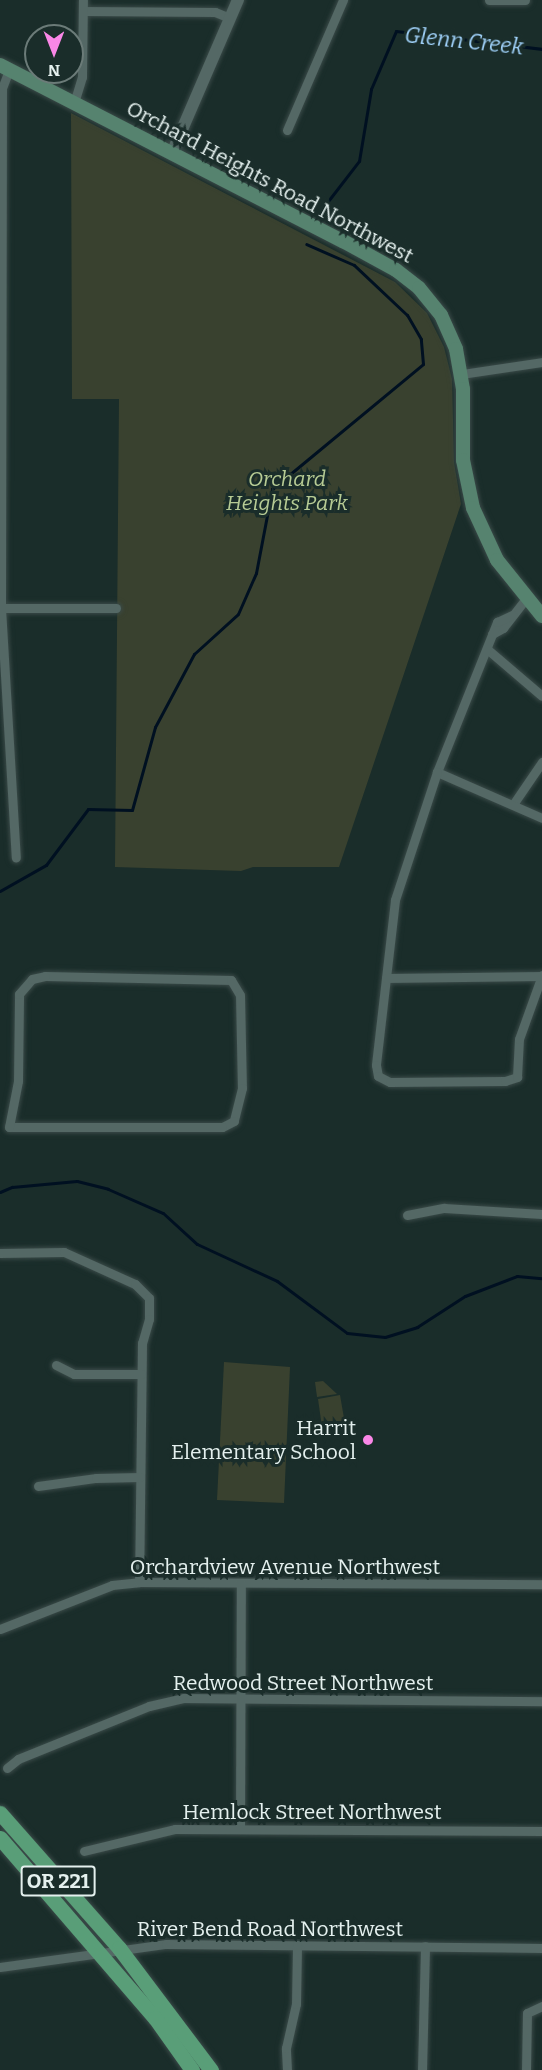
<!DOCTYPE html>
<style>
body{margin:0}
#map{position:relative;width:542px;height:2070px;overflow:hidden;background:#1a2d2a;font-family:Bitter,serif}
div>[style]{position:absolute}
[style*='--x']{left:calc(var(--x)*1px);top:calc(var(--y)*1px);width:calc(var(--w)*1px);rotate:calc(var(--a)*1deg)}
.green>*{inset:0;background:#39412f}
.stream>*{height:3px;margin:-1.5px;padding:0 1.5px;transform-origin:1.5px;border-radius:1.5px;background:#001021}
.roads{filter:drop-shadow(0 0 2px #3a4a48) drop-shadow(0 0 2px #3a4a48)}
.minor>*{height:9px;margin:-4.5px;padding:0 4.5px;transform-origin:4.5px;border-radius:4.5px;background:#546865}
.tertiary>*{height:12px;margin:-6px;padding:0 6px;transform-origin:6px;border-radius:6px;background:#546865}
.secondary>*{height:14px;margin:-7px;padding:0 7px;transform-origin:7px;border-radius:7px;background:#56836f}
.primary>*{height:15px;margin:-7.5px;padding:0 7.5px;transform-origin:7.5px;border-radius:7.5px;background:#599e78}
.dots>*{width:16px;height:16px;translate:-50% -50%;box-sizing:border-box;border:3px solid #1a2d2a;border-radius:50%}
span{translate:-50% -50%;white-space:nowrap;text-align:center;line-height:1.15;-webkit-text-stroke:6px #1a2d2a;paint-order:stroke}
.shield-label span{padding:2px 4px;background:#1a2d2a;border:2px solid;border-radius:4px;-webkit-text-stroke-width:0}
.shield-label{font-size:20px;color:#e4f0ee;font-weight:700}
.street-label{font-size:21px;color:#e4f0ee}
.park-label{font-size:21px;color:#b6cb94;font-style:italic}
.poi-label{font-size:21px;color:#e4f0ee}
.right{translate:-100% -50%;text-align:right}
.water-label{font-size:22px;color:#a2d4fd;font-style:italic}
.north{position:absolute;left:24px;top:24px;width:60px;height:60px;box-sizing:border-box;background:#1a2d2a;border:2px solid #6b7b78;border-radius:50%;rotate:180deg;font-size:16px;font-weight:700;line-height:24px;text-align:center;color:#e4f0ee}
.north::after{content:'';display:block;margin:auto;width:21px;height:27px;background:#fa87e7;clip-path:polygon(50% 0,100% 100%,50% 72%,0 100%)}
</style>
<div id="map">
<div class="green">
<i style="clip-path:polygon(71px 113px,395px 282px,427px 313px,444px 347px,452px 379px,454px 462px,461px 504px,339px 867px,253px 867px,241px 871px,115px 867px,119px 399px,72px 399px)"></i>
<i style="clip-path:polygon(224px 1362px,290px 1367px,284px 1503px,217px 1500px)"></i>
<i style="clip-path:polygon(323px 1381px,337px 1394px,317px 1397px,315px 1382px)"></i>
<i style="clip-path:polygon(340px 1395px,345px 1424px,322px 1427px,318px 1399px)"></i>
</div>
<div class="stream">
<i style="--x:325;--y:205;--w:56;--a:-52.3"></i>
<i style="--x:359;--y:161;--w:73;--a:-80.5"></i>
<i style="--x:371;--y:89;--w:63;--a:-66.7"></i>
<i style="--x:396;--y:31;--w:147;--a:7"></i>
<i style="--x:0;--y:891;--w:53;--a:-29.5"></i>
<i style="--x:46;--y:865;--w:70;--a:-53.1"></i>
<i style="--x:88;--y:809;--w:44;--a:1.3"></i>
<i style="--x:132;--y:810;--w:86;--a:-74.5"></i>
<i style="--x:155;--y:727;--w:83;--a:-61.9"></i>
<i style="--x:194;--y:654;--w:59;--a:-42.3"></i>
<i style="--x:238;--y:614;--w:45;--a:-66.3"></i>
<i style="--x:256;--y:573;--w:86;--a:-79.2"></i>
<i style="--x:272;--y:489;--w:196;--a:-39.6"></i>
<i style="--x:423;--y:364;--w:25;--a:-95"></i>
<i style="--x:421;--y:339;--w:28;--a:-120"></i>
<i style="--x:407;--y:315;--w:73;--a:-136.7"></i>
<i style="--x:354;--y:265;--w:52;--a:-156.4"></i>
<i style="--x:0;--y:1192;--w:13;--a:-23"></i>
<i style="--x:12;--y:1187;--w:65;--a:-5.3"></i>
<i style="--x:77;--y:1181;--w:32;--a:14"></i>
<i style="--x:108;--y:1189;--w:60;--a:23.6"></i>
<i style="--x:163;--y:1213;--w:46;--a:42.4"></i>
<i style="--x:197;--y:1244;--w:88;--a:24.8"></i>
<i style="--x:277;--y:1281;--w:87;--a:36.6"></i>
<i style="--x:347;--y:1333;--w:38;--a:6"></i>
<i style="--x:385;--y:1337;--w:34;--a:-17"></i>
<i style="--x:417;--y:1327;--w:57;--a:-32.9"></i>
<i style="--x:465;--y:1296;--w:56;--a:-21"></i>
<i style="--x:517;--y:1276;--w:25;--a:5"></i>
</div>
<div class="roads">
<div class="minor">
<i style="--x:489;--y:0;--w:36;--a:0"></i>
<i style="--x:83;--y:11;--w:132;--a:0.4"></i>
<i style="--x:215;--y:12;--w:16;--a:22"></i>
<i style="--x:9;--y:70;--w:19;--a:111"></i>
<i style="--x:2;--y:88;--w:520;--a:90.11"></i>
<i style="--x:1;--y:608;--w:250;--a:86.6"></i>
<i style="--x:74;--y:103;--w:27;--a:-73"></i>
<i style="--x:82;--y:77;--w:77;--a:-89.3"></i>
<i style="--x:287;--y:130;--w:142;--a:-66.7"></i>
<i style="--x:462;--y:374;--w:81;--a:-8.5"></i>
<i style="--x:0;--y:608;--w:116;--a:0"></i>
<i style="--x:492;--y:634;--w:13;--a:-29"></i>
<i style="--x:503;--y:628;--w:37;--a:-52"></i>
<i style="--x:487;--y:649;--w:72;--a:40.5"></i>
<i style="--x:437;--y:772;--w:162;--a:-68.2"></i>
<i style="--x:497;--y:622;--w:17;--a:-25"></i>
<i style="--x:514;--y:803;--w:50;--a:-55.7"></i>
<i style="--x:542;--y:818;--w:115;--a:-156.3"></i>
<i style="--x:437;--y:772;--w:135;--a:108.2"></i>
<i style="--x:395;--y:900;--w:166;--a:96.6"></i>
<i style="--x:376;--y:1065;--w:11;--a:80"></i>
<i style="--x:378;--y:1076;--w:13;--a:27"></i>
<i style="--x:390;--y:1082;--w:115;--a:-0.5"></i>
<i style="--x:505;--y:1081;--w:13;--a:-18"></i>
<i style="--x:517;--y:1077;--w:38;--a:-87"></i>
<i style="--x:519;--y:1039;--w:68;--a:-70.2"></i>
<i style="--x:45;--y:976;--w:186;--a:1.2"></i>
<i style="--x:231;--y:980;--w:17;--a:59"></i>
<i style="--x:240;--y:995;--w:93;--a:88.8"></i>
<i style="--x:242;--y:1088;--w:34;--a:104"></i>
<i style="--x:234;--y:1121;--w:13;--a:153"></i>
<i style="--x:222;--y:1127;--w:213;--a:180"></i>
<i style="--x:9;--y:1127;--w:47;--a:-78.9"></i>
<i style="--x:18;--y:1081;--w:87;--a:-89.3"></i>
<i style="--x:19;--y:994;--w:20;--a:-49"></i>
<i style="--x:32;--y:979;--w:13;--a:-13"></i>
<i style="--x:386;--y:978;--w:156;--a:-0.7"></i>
<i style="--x:407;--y:1215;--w:38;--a:-11"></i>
<i style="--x:444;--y:1208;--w:98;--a:3.5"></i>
<i style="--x:0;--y:1253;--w:64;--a:-0.9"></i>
<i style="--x:64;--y:1252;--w:78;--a:24.3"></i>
<i style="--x:135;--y:1284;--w:20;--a:45"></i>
<i style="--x:149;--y:1298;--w:21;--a:90"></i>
<i style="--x:149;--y:1319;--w:25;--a:106"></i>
<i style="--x:142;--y:1343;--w:239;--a:90.7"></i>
<i style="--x:56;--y:1365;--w:20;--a:27"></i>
<i style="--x:74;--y:1374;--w:67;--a:0"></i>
<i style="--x:38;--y:1486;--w:59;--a:-7.9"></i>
<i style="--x:96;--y:1478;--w:44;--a:-1.3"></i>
<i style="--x:0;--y:1629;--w:120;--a:-21.4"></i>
<i style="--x:112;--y:1585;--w:27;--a:-6"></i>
<i style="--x:139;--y:1582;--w:403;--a:0.3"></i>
<i style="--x:7;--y:1768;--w:14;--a:-39"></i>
<i style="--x:18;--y:1759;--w:141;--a:-22"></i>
<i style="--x:149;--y:1706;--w:36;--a:-13"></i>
<i style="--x:184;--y:1698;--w:358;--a:0.5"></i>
<i style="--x:240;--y:1829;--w:246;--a:-89.8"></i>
<i style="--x:84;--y:1851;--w:94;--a:-13.6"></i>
<i style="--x:175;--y:1829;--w:367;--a:0.3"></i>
<i style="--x:0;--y:1967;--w:168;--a:-7.9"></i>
<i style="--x:166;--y:1944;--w:376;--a:0.6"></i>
<i style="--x:287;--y:2070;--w:22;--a:-93"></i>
<i style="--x:286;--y:2048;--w:45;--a:-77.2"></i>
<i style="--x:296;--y:2004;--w:59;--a:-89"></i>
<i style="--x:422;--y:2070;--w:124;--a:-88.6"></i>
<i style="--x:526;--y:2070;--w:57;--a:-89"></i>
<i style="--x:527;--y:2013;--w:17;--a:-25"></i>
</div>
<div class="tertiary">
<i style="--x:172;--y:153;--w:167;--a:-66.7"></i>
</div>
<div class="secondary">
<i style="--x:0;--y:65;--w:386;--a:27.2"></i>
<i style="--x:343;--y:241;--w:60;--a:28.7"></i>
<i style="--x:396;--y:270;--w:29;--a:38"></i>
<i style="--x:419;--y:288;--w:35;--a:51"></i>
<i style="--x:441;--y:315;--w:37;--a:66"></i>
<i style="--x:456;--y:349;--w:41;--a:80.1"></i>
<i style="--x:463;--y:389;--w:71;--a:90"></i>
<i style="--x:463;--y:460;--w:49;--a:78.2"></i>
<i style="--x:473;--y:508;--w:57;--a:65.2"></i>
<i style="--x:497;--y:560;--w:72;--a:51.2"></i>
</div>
<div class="primary">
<i style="--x:0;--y:1813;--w:180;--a:48.6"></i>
<i style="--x:119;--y:1948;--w:153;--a:53"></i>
<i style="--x:0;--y:1838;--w:238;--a:49.3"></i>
<i style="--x:155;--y:2018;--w:64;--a:54.6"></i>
</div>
</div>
<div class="dots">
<i style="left:368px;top:1440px;background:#fa87e7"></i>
</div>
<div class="shield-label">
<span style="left:58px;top:1881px">OR 221</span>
</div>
<div class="street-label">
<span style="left:270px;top:182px;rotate:28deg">Orchard Heights Road Northwest</span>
<span style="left:285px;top:1567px">Orchardview Avenue Northwest</span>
<span style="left:303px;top:1683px">Redwood Street Northwest</span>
<span style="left:312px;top:1812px">Hemlock Street Northwest</span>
<span style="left:270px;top:1929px">River Bend Road Northwest</span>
</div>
<div class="park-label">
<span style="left:287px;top:491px">Orchard<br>Heights Park</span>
</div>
<div class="poi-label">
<span class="right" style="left:356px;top:1440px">Harrit<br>Elementary School</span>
</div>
<div class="water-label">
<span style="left:464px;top:41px;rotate:6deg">Glenn Creek</span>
</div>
<div class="north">N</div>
</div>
